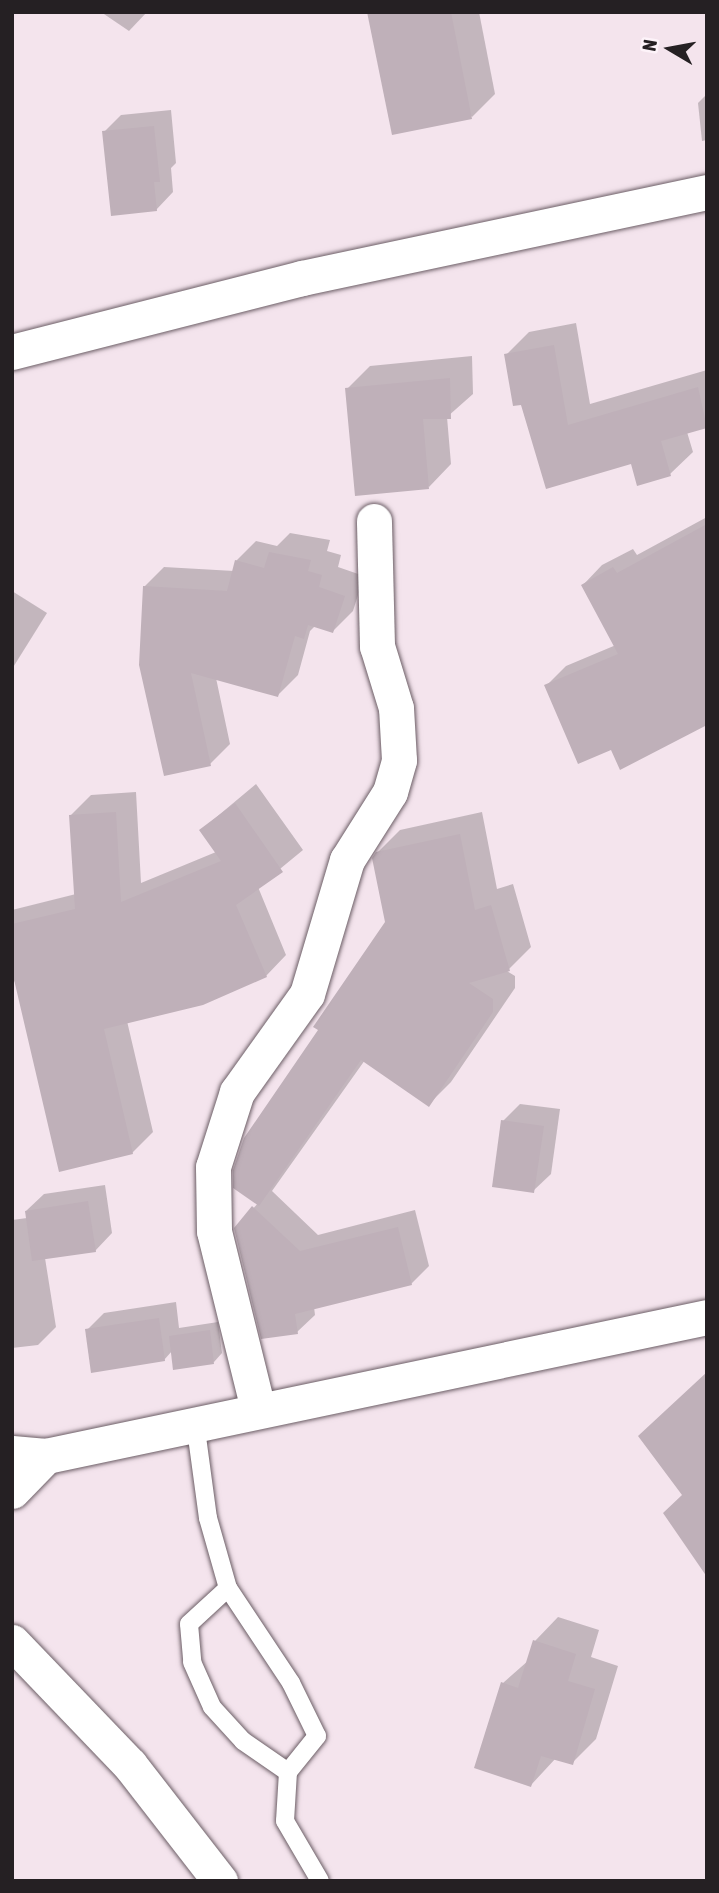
<!DOCTYPE html>
<style>
body{margin:0}
#map{position:relative;width:719px;height:1893px;overflow:hidden;background:#f4e4ed;font-family:"Asap Condensed",sans-serif}
div>[style]{position:absolute}
[style*='--x']{left:calc(var(--x)*1px);top:calc(var(--y)*1px);width:calc(var(--w)*1px);rotate:calc(var(--a)*1deg)}
.shadow>*{inset:0;background:#0003}
.building>*{inset:0;background:#bfb0b9}
.roads{filter:drop-shadow(0 0 2px #6c5e66) drop-shadow(0 0 2px #6c5e66)}
.lane>*{height:18px;margin:-9px;padding:0 9px;transform-origin:9px;border-radius:9px;background:#fff}
.street>*{height:35px;margin:-17.5px;padding:0 17.5px;transform-origin:17.5px;border-radius:17.5px;background:#fff}
span{translate:-50% -50%;white-space:nowrap;text-align:center;line-height:1.15;-webkit-text-stroke:6px #fdf3f9;paint-order:stroke}
.frame{position:absolute;inset:0;border:14px solid #252023;pointer-events:none}
.north{position:absolute;left:635px;top:14px;width:70px;height:70px;-webkit-text-stroke:5px #fdf3f9;paint-order:stroke;rotate:280deg;font-size:19px;font-weight:700;line-height:28px;text-align:center;color:#252023}
.north::after{content:'';display:block;margin:auto;width:24px;height:32px;background:#252023;clip-path:polygon(50% 0,100% 100%,50% 72%,0 100%)}
</style>
<div id="map">
<div class="shadow">
<i style="clip-path:polygon(101px 12px,147px 12px,129px 31px)"></i>
<i style="clip-path:polygon(369px 12px,479px 12px,495px 94px,472px 117px)"></i>
<i style="clip-path:polygon(707px 94px,707px 140px,702px 141px,698px 103px)"></i>
<i style="clip-path:polygon(171px 110px,176px 163px,171px 168px,173px 192px,156px 210px,104px 132px,121px 115px)"></i>
<i style="clip-path:polygon(576px 323px,590px 404px,707px 370px,707px 426px,687px 432px,693px 452px,670px 474px,632px 462px,547px 487px,506px 355px,529px 332px)"></i>
<i style="clip-path:polygon(472px 356px,473px 394px,447px 417px,451px 464px,429px 487px,347px 389px,370px 366px)"></i>
<i style="clip-path:polygon(707px 517px,707px 706px,612px 748px,547px 685px,566px 666px,616px 645px,583px 585px,602px 565px,633px 549px,637px 555px)"></i>
<i style="clip-path:polygon(290px 533px,330px 540px,327px 551px,341px 555px,338px 567px,364px 576px,353px 611px,333px 631px,315px 626px,310px 631px,298px 675px,278px 695px,216px 678px,230px 744px,210px 764px,144px 587px,164px 567px,234px 571px,236px 561px,256px 541px,277px 546px)"></i>
<i style="clip-path:polygon(12px 591px,47px 613px,12px 669px)"></i>
<i style="clip-path:polygon(256px 784px,303px 850px,258px 887px,286px 955px,266px 976px,127px 1021px,153px 1132px,132px 1153px,16px 981px,12px 982px,12px 910px,76px 894px,71px 815px,91px 795px,136px 792px,141px 883px,216px 852px,201px 830px)"></i>
<i style="clip-path:polygon(482px 812px,497px 889px,513px 884px,531px 947px,507px 971px,515px 976px,515px 988px,451px 1082px,429px 1104px,365px 1060px,272px 1191px,318px 1235px,415px 1210px,429px 1266px,411px 1284px,314px 1307px,315px 1315px,297px 1332px,236px 1229px,258px 1203px,321px 1030px,386px 922px,377px 853px,400px 830px)"></i>
<i style="clip-path:polygon(520px 1104px,560px 1109px,551px 1174px,533px 1191px,503px 1121px)"></i>
<i style="clip-path:polygon(105px 1185px,112px 1233px,95px 1251px,45px 1258px,56px 1327px,38px 1345px,12px 1348px,12px 1220px,27px 1218px,26px 1211px,44px 1194px)"></i>
<i style="clip-path:polygon(176px 1302px,179px 1328px,218px 1322px,222px 1353px,214px 1362px,172px 1351px,164px 1360px,87px 1330px,104px 1313px)"></i>
<i style="clip-path:polygon(558px 1617px,599px 1630px,591px 1657px,618px 1666px,596px 1739px,572px 1763px,556px 1758px,531px 1785px,503px 1683px,529px 1660px,535px 1641px)"></i>
</div>
<div class="building">
<i style="clip-path:polygon(367px 12px,451px 12px,472px 119px,392px 135px)"></i>
<i style="clip-path:polygon(154px 126px,160px 182px,154px 182px,157px 211px,111px 216px,102px 131px)"></i>
<i style="clip-path:polygon(554px 345px,568px 425px,698px 387px,707px 428px,661px 441px,671px 476px,637px 486px,631px 464px,546px 489px,521px 405px,513px 406px,504px 354px)"></i>
<i style="clip-path:polygon(450px 378px,451px 419px,423px 419px,429px 489px,355px 496px,345px 388px)"></i>
<i style="clip-path:polygon(707px 524px,707px 725px,620px 770px,611px 750px,578px 764px,544px 685px,618px 654px,581px 585px,613px 567px,617px 573px)"></i>
<i style="clip-path:polygon(269px 552px,311px 560px,308px 571px,322px 575px,319px 587px,345px 596px,333px 633px,308px 625px,304px 639px,295px 636px,278px 697px,191px 673px,211px 766px,164px 776px,139px 665px,143px 586px,227px 591px,235px 560px,264px 568px)"></i>
<i style="clip-path:polygon(235px 803px,283px 872px,236px 905px,267px 977px,203px 1005px,104px 1029px,133px 1154px,59px 1172px,12px 971px,12px 924px,75px 909px,69px 815px,116px 812px,121px 902px,221px 861px,199px 830px)"></i>
<i style="clip-path:polygon(460px 834px,475px 910px,491px 905px,510px 971px,469px 983px,493px 999px,493px 1012px,429px 1107px,361px 1060px,259px 1206px,233px 1188px,233px 1170px,244px 1138px,318px 1030px,313px 1027px,385px 922px,372px 858px,376px 852px)"></i>
<i style="clip-path:polygon(501px 1120px,544px 1126px,534px 1193px,492px 1187px)"></i>
<i style="clip-path:polygon(88px 1201px,96px 1252px,32px 1261px,25px 1211px)"></i>
<i style="clip-path:polygon(252px 1206px,300px 1251px,398px 1227px,412px 1285px,295px 1314px,298px 1334px,261px 1339px,234px 1228px)"></i>
<i style="clip-path:polygon(159px 1318px,165px 1361px,91px 1373px,85px 1329px)"></i>
<i style="clip-path:polygon(210px 1330px,214px 1364px,173px 1370px,169px 1336px)"></i>
<i style="clip-path:polygon(707px 1372px,707px 1577px,663px 1513px,682px 1495px,638px 1436px)"></i>
<i style="clip-path:polygon(533px 1640px,576px 1654px,568px 1681px,595px 1689px,573px 1765px,541px 1756px,531px 1787px,474px 1768px,501px 1682px,518px 1688px)"></i>
</div>
<div class="roads">
<div class="lane">
<i style="--x:195;--y:1422;--w:97;--a:82.3"></i>
<i style="--x:208;--y:1518;--w:73;--a:74.1"></i>
<i style="--x:228;--y:1588;--w:114;--a:56.4"></i>
<i style="--x:291;--y:1683;--w:59;--a:63.9"></i>
<i style="--x:317;--y:1736;--w:46;--a:128.9"></i>
<i style="--x:288;--y:1772;--w:49;--a:93.5"></i>
<i style="--x:285;--y:1821;--w:69;--a:59.7"></i>
<i style="--x:228;--y:1588;--w:53;--a:137.3"></i>
<i style="--x:189;--y:1624;--w:38;--a:85"></i>
<i style="--x:192;--y:1662;--w:49;--a:66"></i>
<i style="--x:212;--y:1707;--w:46;--a:47.6"></i>
<i style="--x:243;--y:1741;--w:55;--a:34.6"></i>
</div>
<div class="street">
<i style="--x:12;--y:352;--w:299;--a:-14.3"></i>
<i style="--x:302;--y:278;--w:414;--a:-12"></i>
<i style="--x:258;--y:1409;--w:183;--a:-103.9"></i>
<i style="--x:214;--y:1231;--w:64;--a:-90.9"></i>
<i style="--x:213;--y:1167;--w:79;--a:-72.3"></i>
<i style="--x:237;--y:1092;--w:120;--a:-54.5"></i>
<i style="--x:307;--y:994;--w:140;--a:-73.4"></i>
<i style="--x:347;--y:860;--w:80;--a:-57.7"></i>
<i style="--x:390;--y:792;--w:33;--a:-74"></i>
<i style="--x:399;--y:760;--w:52;--a:-93.3"></i>
<i style="--x:396;--y:708;--w:65;--a:-107"></i>
<i style="--x:377;--y:646;--w:125;--a:-91.4"></i>
<i style="--x:12;--y:1453;--w:34;--a:5"></i>
<i style="--x:46;--y:1456;--w:675;--a:-11.88"></i>
<i style="--x:12;--y:1491;--w:49;--a:-45.8"></i>
<i style="--x:12;--y:1642;--w:170;--a:46.2"></i>
<i style="--x:130;--y:1765;--w:147;--a:52.2"></i>
</div>
</div>
<div class="frame"></div>
<div class="north">N</div>
</div>
